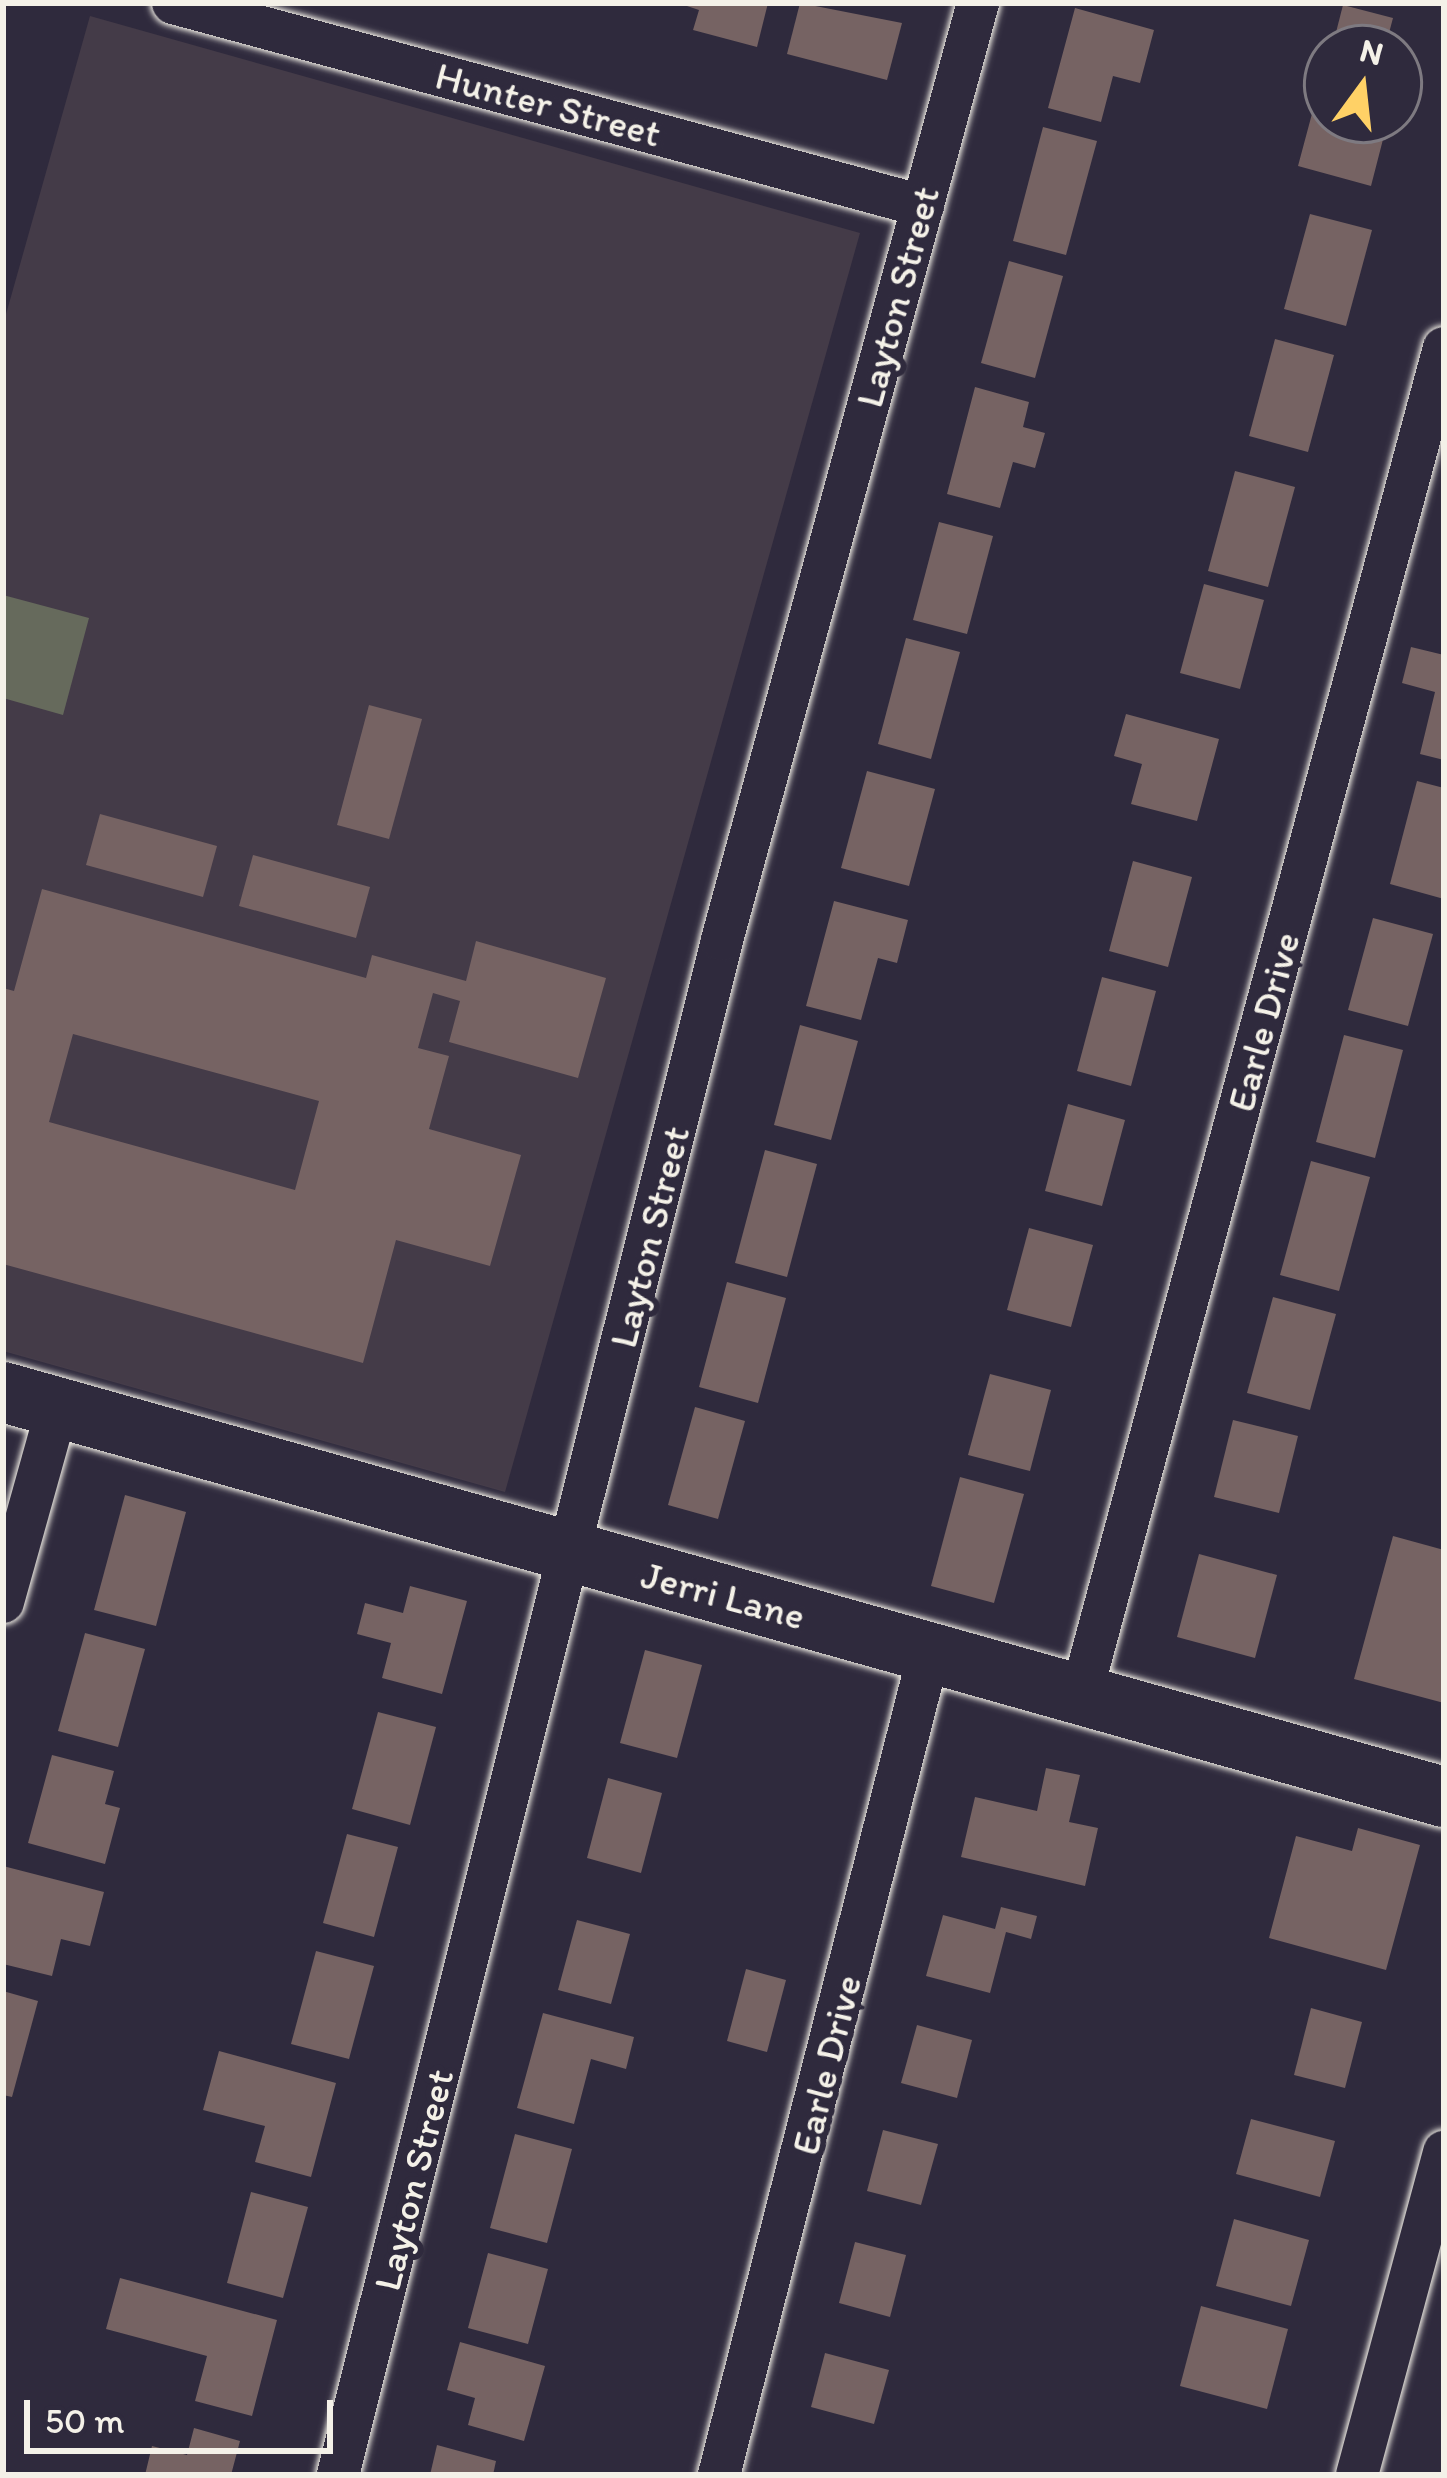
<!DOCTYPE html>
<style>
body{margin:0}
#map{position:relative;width:1447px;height:2478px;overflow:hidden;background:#2f2a3d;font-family:Itim,sans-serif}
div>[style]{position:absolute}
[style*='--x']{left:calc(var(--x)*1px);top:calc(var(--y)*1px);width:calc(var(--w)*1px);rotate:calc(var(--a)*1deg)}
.built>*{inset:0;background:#443b48}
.green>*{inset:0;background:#666a5c}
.building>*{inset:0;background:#766363}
.roads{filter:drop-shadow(0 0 3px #f4f1e8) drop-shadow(0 0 3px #f4f1e8)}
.street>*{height:42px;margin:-21px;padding:0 21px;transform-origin:21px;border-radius:21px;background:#2f2a3d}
.secondary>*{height:60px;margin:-30px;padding:0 30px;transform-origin:30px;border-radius:30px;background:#2f2a3d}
span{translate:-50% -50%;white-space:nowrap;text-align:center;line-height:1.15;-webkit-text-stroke:12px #2f2a3d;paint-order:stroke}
.street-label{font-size:39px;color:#f4f1e8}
.frame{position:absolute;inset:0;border:6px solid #f4f1e8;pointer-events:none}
.north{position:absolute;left:1303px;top:24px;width:120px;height:120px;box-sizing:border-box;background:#2f2a3d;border:3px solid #7e7a81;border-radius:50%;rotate:15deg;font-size:33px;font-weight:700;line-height:48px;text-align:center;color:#f4f1e8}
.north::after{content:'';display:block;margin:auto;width:42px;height:54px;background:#ffd166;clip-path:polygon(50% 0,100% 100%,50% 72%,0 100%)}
.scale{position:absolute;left:24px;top:2400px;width:309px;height:54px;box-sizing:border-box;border:6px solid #f4f1e8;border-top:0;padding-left:15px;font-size:36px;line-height:42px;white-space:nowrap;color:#f4f1e8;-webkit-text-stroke:9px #2f2a3d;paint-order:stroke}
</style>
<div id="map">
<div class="built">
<i style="clip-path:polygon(90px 16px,860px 233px,505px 1492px,3px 1351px,3px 325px)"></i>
</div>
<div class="green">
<i style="clip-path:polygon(3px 595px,89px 618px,63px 715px,3px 698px)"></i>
</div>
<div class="building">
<i style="clip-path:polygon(678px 3px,768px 3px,757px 47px,693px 30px,699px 10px)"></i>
<i style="clip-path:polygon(800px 3px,902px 23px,887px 80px,787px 54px)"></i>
<i style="clip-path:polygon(1343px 5px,1393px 18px,1385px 48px,1332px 48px)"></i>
<i style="clip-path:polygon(1075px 8px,1154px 30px,1140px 83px,1113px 76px,1101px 122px,1048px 108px)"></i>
<i style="clip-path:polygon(1321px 80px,1327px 120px,1388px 120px,1371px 186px,1298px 166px)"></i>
<i style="clip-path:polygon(1043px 127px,1097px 141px,1066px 255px,1013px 241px)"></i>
<i style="clip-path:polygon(1310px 214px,1372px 230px,1346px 326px,1284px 309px)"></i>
<i style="clip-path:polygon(1009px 261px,1063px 276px,1035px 378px,981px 363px)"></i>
<i style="clip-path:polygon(1275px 339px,1334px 355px,1308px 452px,1249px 436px)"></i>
<i style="clip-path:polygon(975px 387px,1029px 402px,1023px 427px,1045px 433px,1035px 468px,1013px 462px,1000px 508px,947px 494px)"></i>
<i style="clip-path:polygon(1235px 471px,1295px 487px,1268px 587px,1208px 571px)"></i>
<i style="clip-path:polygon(939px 522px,993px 536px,967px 634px,913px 620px)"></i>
<i style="clip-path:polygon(1204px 584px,1264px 600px,1240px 689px,1180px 673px)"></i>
<i style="clip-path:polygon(906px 638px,960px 652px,931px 759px,878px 744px)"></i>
<i style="clip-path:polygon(1411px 647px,1444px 655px,1444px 760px,1420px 754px,1435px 692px,1402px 683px)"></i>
<i style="clip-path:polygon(369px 705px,422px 719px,389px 839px,337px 825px)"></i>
<i style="clip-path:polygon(1126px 714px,1219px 739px,1197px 821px,1131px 804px,1142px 764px,1114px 756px)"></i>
<i style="clip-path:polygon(867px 771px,935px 789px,909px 886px,841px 868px)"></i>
<i style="clip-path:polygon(1417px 781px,1444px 788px,1444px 899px,1390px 884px)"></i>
<i style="clip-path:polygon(100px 814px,217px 846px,203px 897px,86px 865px)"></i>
<i style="clip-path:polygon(253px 855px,370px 887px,356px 938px,239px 906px)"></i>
<i style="clip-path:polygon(1133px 861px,1192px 877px,1168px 967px,1109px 951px)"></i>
<i style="clip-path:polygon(evenodd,42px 889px,366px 978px,372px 955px,466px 981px,476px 941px,606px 978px,578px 1078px,449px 1042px,460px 1001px,433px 993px,418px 1048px,449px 1056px,429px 1129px,521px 1155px,490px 1266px,396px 1240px,363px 1363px,3px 1264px,3px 988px,14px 991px,42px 889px,73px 1034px,319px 1101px,295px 1190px,49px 1122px,73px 1034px)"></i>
<i style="clip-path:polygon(834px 901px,908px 920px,897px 963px,878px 958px,861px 1020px,806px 1006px)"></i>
<i style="clip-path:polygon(1373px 918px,1433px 934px,1408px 1026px,1348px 1010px)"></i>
<i style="clip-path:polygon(1102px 977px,1156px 991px,1131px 1086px,1077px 1071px)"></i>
<i style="clip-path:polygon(800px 1025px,858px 1041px,831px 1140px,774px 1125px)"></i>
<i style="clip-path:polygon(1344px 1035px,1403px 1050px,1375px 1158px,1316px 1142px)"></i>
<i style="clip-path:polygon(1068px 1104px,1125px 1120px,1102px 1206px,1045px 1191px)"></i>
<i style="clip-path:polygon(765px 1150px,817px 1164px,787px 1277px,735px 1263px)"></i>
<i style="clip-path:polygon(1311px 1161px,1370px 1177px,1339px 1291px,1280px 1275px)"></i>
<i style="clip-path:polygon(1029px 1228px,1093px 1245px,1071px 1327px,1007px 1310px)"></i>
<i style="clip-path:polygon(727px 1282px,786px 1298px,758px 1403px,699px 1387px)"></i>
<i style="clip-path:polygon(1273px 1297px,1336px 1314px,1310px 1410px,1247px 1393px)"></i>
<i style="clip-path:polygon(990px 1374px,1051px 1390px,1030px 1471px,968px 1455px)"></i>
<i style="clip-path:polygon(695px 1407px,745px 1421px,718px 1519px,668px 1505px)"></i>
<i style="clip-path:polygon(1233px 1420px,1298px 1436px,1279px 1513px,1214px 1497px)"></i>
<i style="clip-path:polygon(960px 1477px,1024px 1494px,994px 1603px,931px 1586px)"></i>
<i style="clip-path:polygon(125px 1495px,186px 1512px,156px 1626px,94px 1610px)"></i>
<i style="clip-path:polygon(1393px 1536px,1444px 1550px,1444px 1703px,1354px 1679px)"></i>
<i style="clip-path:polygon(1199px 1554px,1277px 1575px,1255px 1658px,1177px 1637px)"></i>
<i style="clip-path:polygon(410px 1586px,467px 1601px,442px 1694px,382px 1678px,391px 1643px,357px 1634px,365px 1603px,403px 1613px)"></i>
<i style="clip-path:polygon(85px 1633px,145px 1649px,118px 1747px,58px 1731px)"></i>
<i style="clip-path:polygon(645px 1650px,702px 1665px,677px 1758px,620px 1743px)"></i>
<i style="clip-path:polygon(378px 1712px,436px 1727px,410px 1825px,352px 1809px)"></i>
<i style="clip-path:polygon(52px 1755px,114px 1771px,105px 1804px,120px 1808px,105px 1864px,28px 1843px)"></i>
<i style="clip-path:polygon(1046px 1768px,1080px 1775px,1069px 1822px,1098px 1828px,1085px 1886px,961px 1857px,975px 1797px,1037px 1811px)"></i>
<i style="clip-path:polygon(608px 1778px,662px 1793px,641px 1873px,587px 1858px)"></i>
<i style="clip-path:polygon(1358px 1828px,1420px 1845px,1386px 1970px,1269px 1938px,1296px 1836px,1352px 1851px)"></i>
<i style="clip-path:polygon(347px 1834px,398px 1847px,374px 1937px,323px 1923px)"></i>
<i style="clip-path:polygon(3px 1866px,104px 1892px,90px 1946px,61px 1939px,52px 1976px,3px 1964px)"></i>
<i style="clip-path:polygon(1001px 1907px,1037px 1916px,1031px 1939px,1006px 1932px,990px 1993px,926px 1976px,943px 1915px,995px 1929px)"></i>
<i style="clip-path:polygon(577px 1920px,630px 1934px,611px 2004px,558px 1990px)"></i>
<i style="clip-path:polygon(316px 1951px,374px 1966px,349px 2059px,291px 2044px)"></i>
<i style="clip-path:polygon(746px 1969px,786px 1980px,767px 2052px,727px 2041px)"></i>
<i style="clip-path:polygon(3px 1991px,38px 2001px,12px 2097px,3px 2095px)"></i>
<i style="clip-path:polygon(1311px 2008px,1362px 2022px,1345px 2088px,1294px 2075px)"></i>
<i style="clip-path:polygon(543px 2013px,634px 2037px,626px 2069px,591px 2059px,574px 2124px,517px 2108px)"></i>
<i style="clip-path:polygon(917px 2025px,972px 2040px,957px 2098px,901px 2083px)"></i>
<i style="clip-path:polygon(219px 2051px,336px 2083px,311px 2177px,255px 2162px,265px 2126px,203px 2110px)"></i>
<i style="clip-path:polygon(1251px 2119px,1335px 2141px,1320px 2197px,1236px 2174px)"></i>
<i style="clip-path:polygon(883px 2130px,938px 2144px,921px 2205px,867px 2191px)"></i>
<i style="clip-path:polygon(515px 2134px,572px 2149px,547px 2243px,490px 2228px)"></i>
<i style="clip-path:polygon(251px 2192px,308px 2207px,283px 2298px,227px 2283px)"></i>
<i style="clip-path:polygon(1234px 2219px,1309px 2240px,1291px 2306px,1216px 2286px)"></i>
<i style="clip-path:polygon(855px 2242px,906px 2255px,890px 2317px,839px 2303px)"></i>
<i style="clip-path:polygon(488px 2253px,548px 2269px,528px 2344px,468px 2328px)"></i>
<i style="clip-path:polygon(120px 2278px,277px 2320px,252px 2416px,195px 2401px,207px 2356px,106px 2329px)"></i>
<i style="clip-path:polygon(1201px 2306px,1288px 2329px,1267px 2409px,1180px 2386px)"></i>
<i style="clip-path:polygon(460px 2342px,545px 2366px,524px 2441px,468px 2425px,475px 2398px,447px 2390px)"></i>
<i style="clip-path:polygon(825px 2353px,889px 2370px,874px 2424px,811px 2407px)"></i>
<i style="clip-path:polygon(194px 2428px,240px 2441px,231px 2475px,145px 2475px,152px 2446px,187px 2455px)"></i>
<i style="clip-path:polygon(437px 2445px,496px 2461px,493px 2475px,430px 2475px)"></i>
</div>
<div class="roads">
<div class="street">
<i style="--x:173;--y:3;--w:777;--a:15.15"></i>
<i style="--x:3;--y:1602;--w:201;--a:-74.4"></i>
<i style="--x:1081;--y:1695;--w:1395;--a:-74.92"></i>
<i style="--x:338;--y:2475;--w:1582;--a:-75.95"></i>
<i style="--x:722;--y:940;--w:971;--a:-74.72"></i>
<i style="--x:719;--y:2475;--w:848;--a:-75.67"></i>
<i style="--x:1357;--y:2475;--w:335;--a:-74.9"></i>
</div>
<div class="secondary">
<i style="--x:3;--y:1392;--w:1497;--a:15.7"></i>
</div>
</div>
<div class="street-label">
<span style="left:548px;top:105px;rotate:15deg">Hunter Street</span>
<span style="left:898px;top:297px;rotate:-75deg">Layton Street</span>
<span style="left:1264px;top:1022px;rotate:-75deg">Earle Drive</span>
<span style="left:650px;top:1237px;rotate:-76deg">Layton Street</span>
<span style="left:723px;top:1596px;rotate:15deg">Jerri Lane</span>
<span style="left:827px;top:2065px;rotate:-76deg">Earle Drive</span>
<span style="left:414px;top:2180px;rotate:-76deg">Layton Street</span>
</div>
<div class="frame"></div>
<div class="north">N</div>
<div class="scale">50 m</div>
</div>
